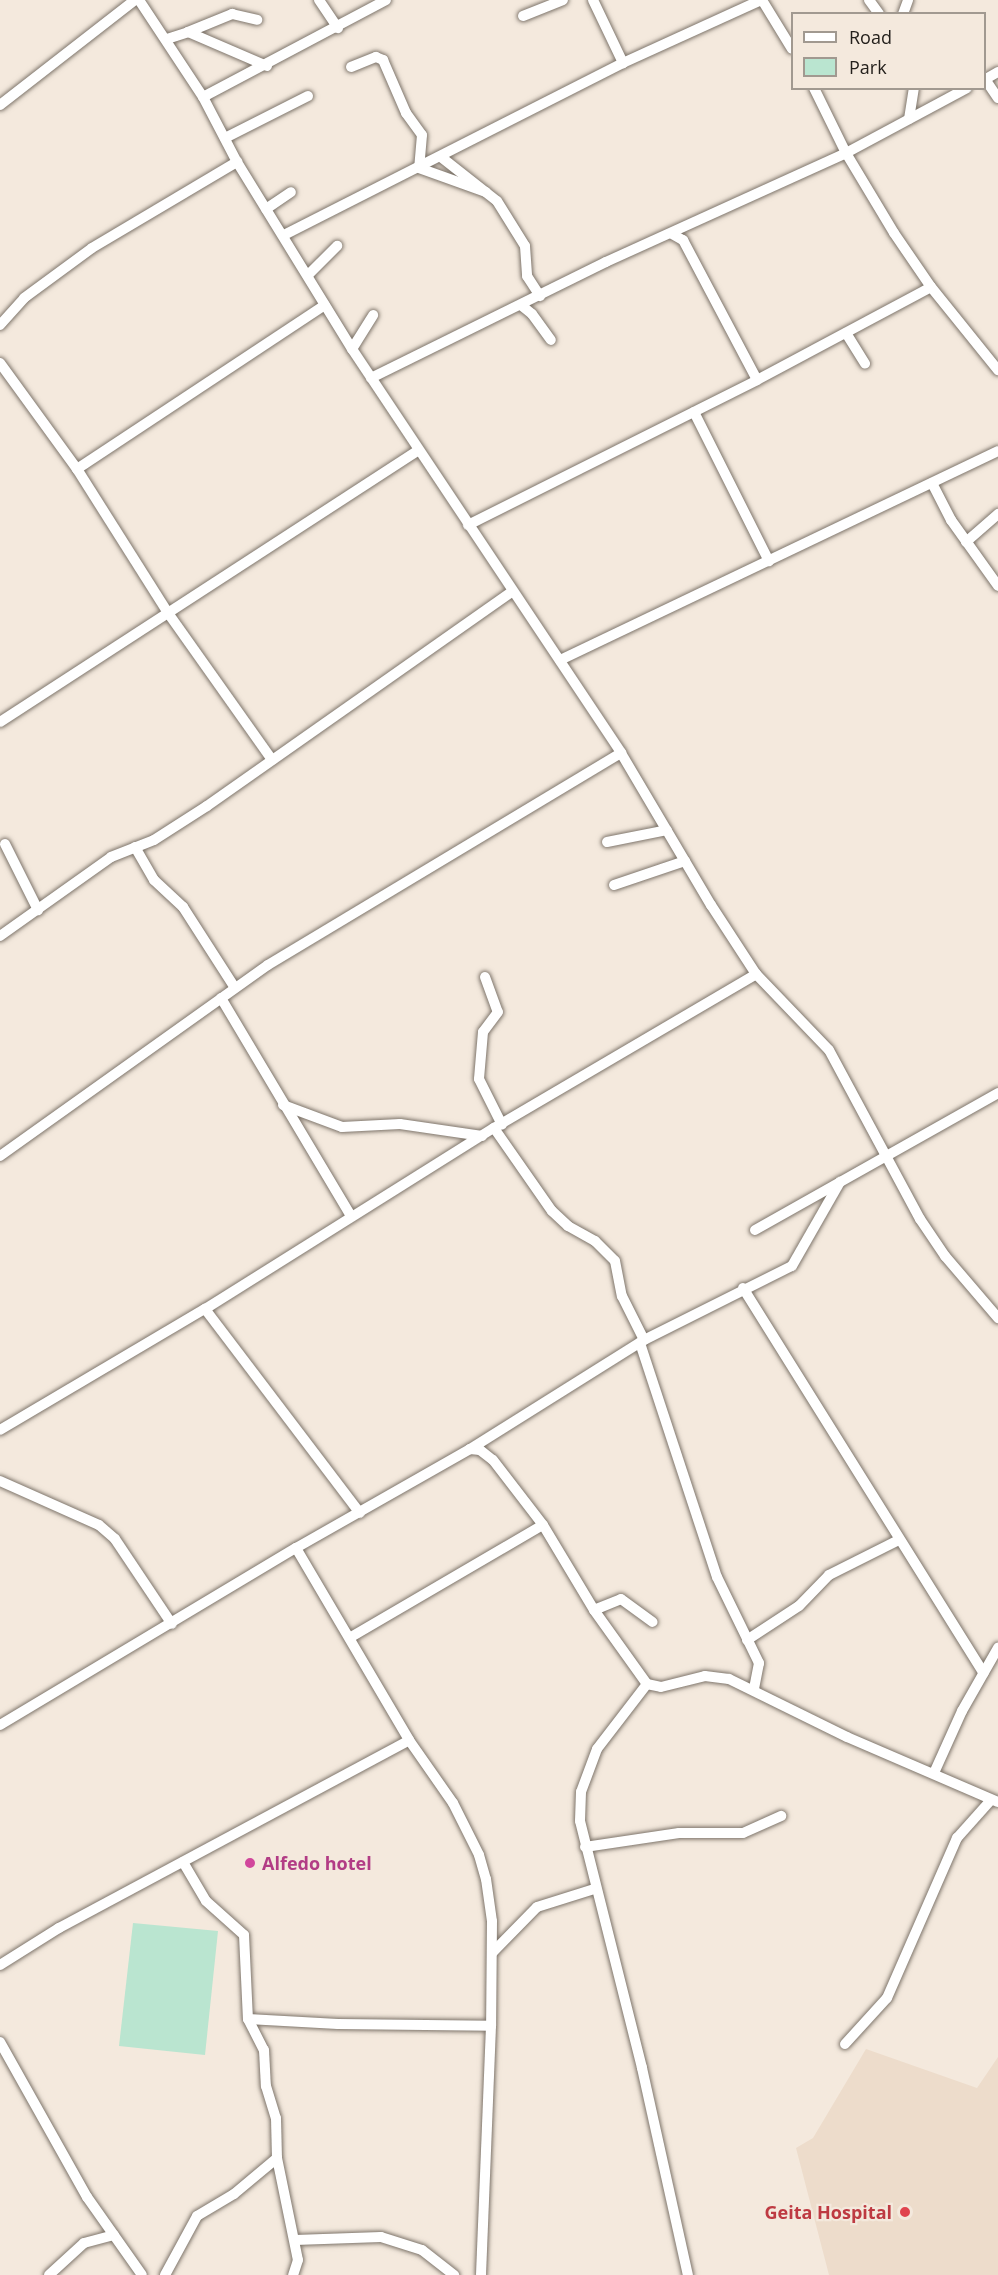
<!DOCTYPE html>
<style>
body{margin:0}
#map{position:relative;width:998px;height:2275px;overflow:hidden;background:#f4e9dd;font-family:"Open Sans",sans-serif}
div>[style]{position:absolute}
[style*='--x']{left:calc(var(--x)*1px);top:calc(var(--y)*1px);width:calc(var(--w)*1px);rotate:calc(var(--a)*1deg)}
.built>*{inset:0;background:#eddccb}
.green>*{inset:0;background:#bae5d0}
.roads{filter:drop-shadow(0 0 2px #7e756b) drop-shadow(0 0 2px #7e756b)}
.minor>*{height:10px;margin:-5px;padding:0 5px;transform-origin:5px;border-radius:5px;background:#fff}
.dots>*{width:16px;height:16px;translate:-50% -50%;box-sizing:border-box;border:3px solid #f4e9dd;border-radius:50%}
span{translate:-50% -50%;white-space:nowrap;text-align:center;line-height:1.15;-webkit-text-stroke:4.5px #f4e9dd;paint-order:stroke}
.hotel-label{font-size:18px;color:#b23c85;font-weight:700}
.left{translate:0 -50%;text-align:left}
.health-label{font-size:18px;color:#be3a42;font-weight:700}
.right{translate:-100% -50%;text-align:right}
.legend{position:absolute;left:791px;top:12px;width:195px;height:78px;box-sizing:border-box;background:#f4e9dd;border:2px solid #a19990;margin:0;padding:8px 10px;list-style:none;font-size:18px;color:#24201c}
.legend li{display:flex;align-items:center;gap:12px;height:30px}
.legend b{width:30px;border:2px solid #a19990}
</style>
<div id="map">
<div class="built">
<i style="clip-path:polygon(866px 2049px,977px 2088px,998px 2057px,998px 2275px,829px 2275px,796px 2148px,813px 2138px)"></i>
</div>
<div class="green">
<i style="clip-path:polygon(133px 1923px,218px 1931px,205px 2055px,119px 2046px)"></i>
</div>
<div class="roads">
<div class="minor">
<i style="--x:139;--y:0;--w:116;--a:56.6"></i>
<i style="--x:203;--y:97;--w:73;--a:62.4"></i>
<i style="--x:237;--y:162;--w:220;--a:58.4"></i>
<i style="--x:352;--y:349;--w:485;--a:56.3"></i>
<i style="--x:621;--y:753;--w:177;--a:59.4"></i>
<i style="--x:711;--y:905;--w:82;--a:56.9"></i>
<i style="--x:756;--y:974;--w:105;--a:46.2"></i>
<i style="--x:829;--y:1050;--w:192;--a:61.7"></i>
<i style="--x:920;--y:1219;--w:45;--a:56"></i>
<i style="--x:945;--y:1256;--w:82;--a:49.5"></i>
<i style="--x:319;--y:0;--w:34;--a:56"></i>
<i style="--x:593;--y:0;--w:70;--a:64.5"></i>
<i style="--x:762;--y:0;--w:57;--a:58.5"></i>
<i style="--x:869;--y:0;--w:17;--a:54"></i>
<i style="--x:903;--y:14;--w:15;--a:-70"></i>
<i style="--x:523;--y:16;--w:43;--a:-21.8"></i>
<i style="--x:188;--y:32;--w:48;--a:-22.2"></i>
<i style="--x:232;--y:14;--w:26;--a:13"></i>
<i style="--x:167;--y:39;--w:22;--a:-18"></i>
<i style="--x:188;--y:32;--w:86;--a:23.3"></i>
<i style="--x:351;--y:67;--w:27;--a:-22"></i>
<i style="--x:376;--y:57;--w:8;--a:23"></i>
<i style="--x:383;--y:60;--w:58;--a:66.5"></i>
<i style="--x:406;--y:113;--w:27;--a:54"></i>
<i style="--x:422;--y:135;--w:33;--a:95"></i>
<i style="--x:419;--y:168;--w:71;--a:19.7"></i>
<i style="--x:985;--y:79;--w:23;--a:56"></i>
<i style="--x:984;--y:80;--w:16;--a:-30"></i>
<i style="--x:814;--y:88;--w:72;--a:63.8"></i>
<i style="--x:846;--y:153;--w:93;--a:59"></i>
<i style="--x:894;--y:233;--w:65;--a:55.6"></i>
<i style="--x:931;--y:287;--w:107;--a:51.1"></i>
<i style="--x:203;--y:97;--w:207;--a:-27.9"></i>
<i style="--x:0;--y:105;--w:171;--a:-37.9"></i>
<i style="--x:909;--y:119;--w:31;--a:-81"></i>
<i style="--x:225;--y:138;--w:93;--a:-26.8"></i>
<i style="--x:441;--y:157;--w:71;--a:38.2"></i>
<i style="--x:497;--y:201;--w:53;--a:58.1"></i>
<i style="--x:525;--y:246;--w:30;--a:86"></i>
<i style="--x:527;--y:276;--w:24;--a:57"></i>
<i style="--x:266;--y:209;--w:30;--a:-34"></i>
<i style="--x:672;--y:234;--w:13;--a:29"></i>
<i style="--x:683;--y:240;--w:158;--a:62.1"></i>
<i style="--x:284;--y:235;--w:380;--a:-26.9"></i>
<i style="--x:623;--y:63;--w:152;--a:-24.5"></i>
<i style="--x:309;--y:274;--w:40;--a:-45"></i>
<i style="--x:521;--y:305;--w:14;--a:39"></i>
<i style="--x:532;--y:314;--w:32;--a:54"></i>
<i style="--x:0;--y:325;--w:36;--a:-48"></i>
<i style="--x:24;--y:298;--w:84;--a:-36.3"></i>
<i style="--x:92;--y:248;--w:169;--a:-30.7"></i>
<i style="--x:846;--y:333;--w:36;--a:58"></i>
<i style="--x:352;--y:349;--w:40;--a:-58"></i>
<i style="--x:0;--y:363;--w:131;--a:54"></i>
<i style="--x:77;--y:469;--w:170;--a:57.7"></i>
<i style="--x:168;--y:613;--w:180;--a:54.7"></i>
<i style="--x:371;--y:378;--w:262;--a:-26.3"></i>
<i style="--x:606;--y:262;--w:264;--a:-24.4"></i>
<i style="--x:846;--y:153;--w:137;--a:-28.2"></i>
<i style="--x:694;--y:412;--w:167;--a:63.3"></i>
<i style="--x:77;--y:469;--w:297;--a:-33.5"></i>
<i style="--x:932;--y:483;--w:42;--a:62.8"></i>
<i style="--x:951;--y:520;--w:81;--a:54.5"></i>
<i style="--x:468;--y:525;--w:323;--a:-26.6"></i>
<i style="--x:757;--y:380;--w:197;--a:-28.1"></i>
<i style="--x:966;--y:542;--w:43;--a:-41.2"></i>
<i style="--x:560;--y:660;--w:485;--a:-25.5"></i>
<i style="--x:0;--y:722;--w:498;--a:-33"></i>
<i style="--x:607;--y:842;--w:61;--a:-11.3"></i>
<i style="--x:5;--y:844;--w:74;--a:63.4"></i>
<i style="--x:135;--y:847;--w:38;--a:60"></i>
<i style="--x:154;--y:880;--w:40;--a:43"></i>
<i style="--x:183;--y:907;--w:96;--a:57.3"></i>
<i style="--x:614;--y:885;--w:75;--a:-18.7"></i>
<i style="--x:0;--y:936;--w:136;--a:-35.4"></i>
<i style="--x:111;--y:857;--w:46;--a:-21.6"></i>
<i style="--x:154;--y:840;--w:63;--a:-32.7"></i>
<i style="--x:207;--y:806;--w:373;--a:-35.1"></i>
<i style="--x:485;--y:977;--w:37;--a:70"></i>
<i style="--x:498;--y:1012;--w:25;--a:127"></i>
<i style="--x:483;--y:1032;--w:47;--a:94.9"></i>
<i style="--x:479;--y:1079;--w:51;--a:63.4"></i>
<i style="--x:221;--y:998;--w:254;--a:59.2"></i>
<i style="--x:283;--y:1105;--w:63;--a:20.4"></i>
<i style="--x:342;--y:1127;--w:58;--a:-3"></i>
<i style="--x:400;--y:1124;--w:83;--a:8.3"></i>
<i style="--x:494;--y:1128;--w:101;--a:55.1"></i>
<i style="--x:552;--y:1211;--w:22;--a:43"></i>
<i style="--x:568;--y:1226;--w:31;--a:29"></i>
<i style="--x:595;--y:1241;--w:28;--a:45"></i>
<i style="--x:615;--y:1261;--w:36;--a:79"></i>
<i style="--x:622;--y:1296;--w:49;--a:63.4"></i>
<i style="--x:0;--y:1156;--w:329;--a:-35.5"></i>
<i style="--x:268;--y:965;--w:412;--a:-31"></i>
<i style="--x:755;--y:1230;--w:279;--a:-29.4"></i>
<i style="--x:743;--y:1288;--w:454;--a:58"></i>
<i style="--x:205;--y:1309;--w:256;--a:52.8"></i>
<i style="--x:640;--y:1343;--w:246;--a:71.8"></i>
<i style="--x:717;--y:1577;--w:96;--a:64"></i>
<i style="--x:759;--y:1663;--w:25;--a:101"></i>
<i style="--x:0;--y:1430;--w:238;--a:-30.6"></i>
<i style="--x:205;--y:1309;--w:341;--a:-32.1"></i>
<i style="--x:494;--y:1128;--w:304;--a:-30.4"></i>
<i style="--x:470;--y:1449;--w:205;--a:-32.1"></i>
<i style="--x:644;--y:1340;--w:165;--a:-26.6"></i>
<i style="--x:792;--y:1266;--w:97;--a:-60.3"></i>
<i style="--x:0;--y:1481;--w:108;--a:24"></i>
<i style="--x:99;--y:1525;--w:21;--a:41"></i>
<i style="--x:115;--y:1539;--w:102;--a:56.2"></i>
<i style="--x:296;--y:1548;--w:223;--a:59.5"></i>
<i style="--x:409;--y:1740;--w:77;--a:55.1"></i>
<i style="--x:453;--y:1803;--w:58;--a:63.4"></i>
<i style="--x:479;--y:1855;--w:25;--a:74"></i>
<i style="--x:486;--y:1879;--w:42;--a:81.9"></i>
<i style="--x:492;--y:1921;--w:105;--a:90.5"></i>
<i style="--x:491;--y:2026;--w:249;--a:92.3"></i>
<i style="--x:594;--y:1610;--w:29;--a:-22"></i>
<i style="--x:621;--y:1599;--w:39;--a:36"></i>
<i style="--x:351;--y:1637;--w:222;--a:-30.3"></i>
<i style="--x:747;--y:1640;--w:62;--a:-33.2"></i>
<i style="--x:799;--y:1606;--w:43;--a:-45.9"></i>
<i style="--x:829;--y:1575;--w:78;--a:-26.6"></i>
<i style="--x:647;--y:1684;--w:82;--a:127.6"></i>
<i style="--x:597;--y:1749;--w:46;--a:110.4"></i>
<i style="--x:581;--y:1792;--w:29;--a:92"></i>
<i style="--x:580;--y:1821;--w:255;--a:75.9"></i>
<i style="--x:642;--y:2068;--w:212;--a:77.5"></i>
<i style="--x:0;--y:1725;--w:345;--a:-30.9"></i>
<i style="--x:296;--y:1548;--w:200;--a:-29.6"></i>
<i style="--x:470;--y:1449;--w:10;--a:6"></i>
<i style="--x:480;--y:1450;--w:16;--a:38"></i>
<i style="--x:493;--y:1460;--w:82;--a:52.4"></i>
<i style="--x:543;--y:1525;--w:99;--a:59"></i>
<i style="--x:594;--y:1610;--w:91;--a:54.4"></i>
<i style="--x:647;--y:1684;--w:14;--a:12"></i>
<i style="--x:661;--y:1687;--w:45;--a:-14"></i>
<i style="--x:705;--y:1676;--w:24;--a:7"></i>
<i style="--x:729;--y:1679;--w:131;--a:26.2"></i>
<i style="--x:847;--y:1737;--w:164;--a:23.3"></i>
<i style="--x:934;--y:1773;--w:68;--a:-65.7"></i>
<i style="--x:962;--y:1711;--w:73;--a:-60.3"></i>
<i style="--x:585;--y:1847;--w:95;--a:-8.5"></i>
<i style="--x:679;--y:1833;--w:64;--a:0"></i>
<i style="--x:743;--y:1833;--w:42;--a:-24.1"></i>
<i style="--x:183;--y:1862;--w:45;--a:59.5"></i>
<i style="--x:206;--y:1901;--w:51;--a:41.8"></i>
<i style="--x:244;--y:1935;--w:84;--a:87.3"></i>
<i style="--x:248;--y:2019;--w:90;--a:3.2"></i>
<i style="--x:338;--y:2024;--w:153;--a:0.7"></i>
<i style="--x:492;--y:1953;--w:64;--a:-45.6"></i>
<i style="--x:537;--y:1907;--w:60;--a:-17.5"></i>
<i style="--x:0;--y:1965;--w:70;--a:-32.1"></i>
<i style="--x:59;--y:1928;--w:397;--a:-28.2"></i>
<i style="--x:248;--y:2019;--w:35;--a:63"></i>
<i style="--x:264;--y:2050;--w:36;--a:87"></i>
<i style="--x:266;--y:2086;--w:34;--a:73"></i>
<i style="--x:276;--y:2118;--w:40;--a:88.6"></i>
<i style="--x:277;--y:2158;--w:104;--a:78.4"></i>
<i style="--x:298;--y:2260;--w:16;--a:108"></i>
<i style="--x:0;--y:2042;--w:178;--a:60.7"></i>
<i style="--x:87;--y:2197;--w:95;--a:54.8"></i>
<i style="--x:845;--y:2044;--w:62;--a:-47.6"></i>
<i style="--x:887;--y:1998;--w:175;--a:-66.4"></i>
<i style="--x:957;--y:1838;--w:51;--a:-48.2"></i>
<i style="--x:295;--y:2240;--w:86;--a:-2"></i>
<i style="--x:381;--y:2237;--w:43;--a:17.6"></i>
<i style="--x:422;--y:2250;--w:41;--a:38"></i>
<i style="--x:49;--y:2275;--w:47;--a:-42.4"></i>
<i style="--x:84;--y:2243;--w:31;--a:-15"></i>
<i style="--x:165;--y:2275;--w:67;--a:-61.5"></i>
<i style="--x:197;--y:2216;--w:43;--a:-30.7"></i>
<i style="--x:234;--y:2194;--w:56;--a:-39.9"></i>
</div>
</div>
<div class="dots">
<i style="left:250px;top:1863px;background:#d1479c"></i>
<i style="left:905px;top:2212px;background:#e0444e"></i>
</div>
<div class="hotel-label">
<span class="left" style="left:262px;top:1863px">Alfedo hotel</span>
</div>
<div class="health-label">
<span class="right" style="left:892px;top:2212px">Geita Hospital</span>
</div>
<ul class="legend">
<li><b style="height:8px;background:#fff"></b>Road</li>
<li><b style="height:16px;background:#bae5d0"></b>Park</li>
</ul>
</div>
